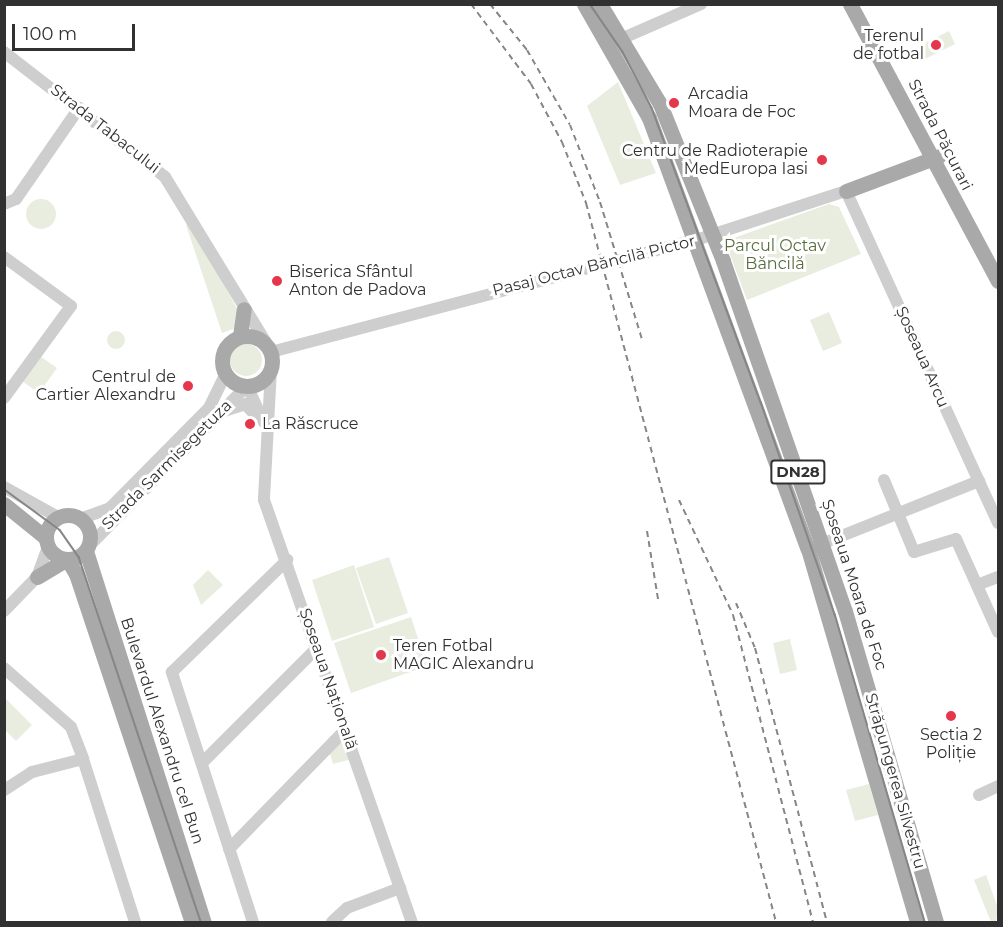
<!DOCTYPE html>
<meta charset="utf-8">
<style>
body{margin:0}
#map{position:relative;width:1003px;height:927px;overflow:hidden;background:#fff;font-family:Montserrat,sans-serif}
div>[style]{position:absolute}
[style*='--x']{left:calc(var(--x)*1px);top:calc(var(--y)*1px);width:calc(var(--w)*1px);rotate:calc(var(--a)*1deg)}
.green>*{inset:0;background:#e8eddf}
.round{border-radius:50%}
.minor>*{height:12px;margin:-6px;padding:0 6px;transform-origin:6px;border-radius:6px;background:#cecece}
.major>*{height:15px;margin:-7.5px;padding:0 7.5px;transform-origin:7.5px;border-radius:7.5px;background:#a9a9a9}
.major>.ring{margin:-7.5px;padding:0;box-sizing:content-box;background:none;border:15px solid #a9a9a9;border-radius:50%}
.tram>*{height:1.5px;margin:-0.75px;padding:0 0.75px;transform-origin:0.75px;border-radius:0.75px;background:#868686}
.rail>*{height:2px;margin-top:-1px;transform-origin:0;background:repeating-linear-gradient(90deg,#868686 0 6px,transparent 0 10.5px)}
.dots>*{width:16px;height:16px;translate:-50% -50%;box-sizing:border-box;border:3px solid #fff;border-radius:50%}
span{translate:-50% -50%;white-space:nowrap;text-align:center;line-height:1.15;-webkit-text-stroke:6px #fff;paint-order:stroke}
.shield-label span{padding:2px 4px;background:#fff;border:2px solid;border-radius:4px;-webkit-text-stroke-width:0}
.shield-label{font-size:15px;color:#313131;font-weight:700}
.poi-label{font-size:16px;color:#313131}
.right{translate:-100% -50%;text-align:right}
.left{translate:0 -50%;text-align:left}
.street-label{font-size:16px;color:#313131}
.park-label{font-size:16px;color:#566d3e}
.frame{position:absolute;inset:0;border:6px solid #313131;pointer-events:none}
.scale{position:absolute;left:12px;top:24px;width:123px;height:27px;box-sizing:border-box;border:3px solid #313131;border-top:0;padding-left:8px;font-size:18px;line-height:21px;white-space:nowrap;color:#313131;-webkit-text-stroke:4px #fff;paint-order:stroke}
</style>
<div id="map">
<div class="green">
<i style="clip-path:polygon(949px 31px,955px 44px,923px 60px,917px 47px)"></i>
<i style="clip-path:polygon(618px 82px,656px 173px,620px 185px,587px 106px)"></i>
<i class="round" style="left:26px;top:199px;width:30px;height:30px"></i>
<i style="clip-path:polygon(829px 204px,839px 207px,861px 254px,747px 300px,725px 241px)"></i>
<i style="clip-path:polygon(191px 224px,240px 314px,239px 327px,222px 333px,186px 225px)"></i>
<i style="clip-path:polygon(829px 312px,842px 343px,823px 351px,810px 320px)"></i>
<i class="round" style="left:107px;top:331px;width:18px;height:18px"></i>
<i class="round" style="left:230px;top:344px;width:32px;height:32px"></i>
<i style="clip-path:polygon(40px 356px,57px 368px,39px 393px,22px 381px)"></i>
<i style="clip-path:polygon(389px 557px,408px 613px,376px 624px,356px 568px)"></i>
<i style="clip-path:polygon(354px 565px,374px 627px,332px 641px,312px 580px)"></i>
<i style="clip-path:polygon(208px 570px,223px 585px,201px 605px,193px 585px)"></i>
<i style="clip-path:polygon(411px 617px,427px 666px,351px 693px,334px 643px)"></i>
<i style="clip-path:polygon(790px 639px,797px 670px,780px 674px,773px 643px)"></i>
<i style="clip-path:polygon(5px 698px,32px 725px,16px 741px,5px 730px)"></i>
<i style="clip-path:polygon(341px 739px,352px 759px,333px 764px,329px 751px)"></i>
<i style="clip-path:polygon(869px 784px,878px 815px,855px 821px,846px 790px)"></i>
<i style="clip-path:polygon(986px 875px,998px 908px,996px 922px,991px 922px,974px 880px)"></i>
</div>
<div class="minor">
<i style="--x:614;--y:42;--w:95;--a:-23.6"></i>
<i style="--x:4;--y:52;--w:204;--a:37.8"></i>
<i style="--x:165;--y:177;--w:192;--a:58.6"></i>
<i style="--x:4;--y:204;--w:13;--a:-23"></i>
<i style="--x:16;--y:199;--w:111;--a:-55.3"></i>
<i style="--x:4;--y:257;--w:83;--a:36.2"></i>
<i style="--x:71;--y:306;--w:114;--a:126.1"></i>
<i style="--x:271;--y:352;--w:440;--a:-14.8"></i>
<i style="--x:696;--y:240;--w:158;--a:-18.1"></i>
<i style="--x:846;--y:191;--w:365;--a:65.4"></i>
<i style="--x:271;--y:369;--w:131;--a:93.1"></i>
<i style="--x:264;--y:500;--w:447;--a:70.7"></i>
<i style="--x:224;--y:411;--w:22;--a:-18"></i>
<i style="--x:245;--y:404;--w:19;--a:47"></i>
<i style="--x:884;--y:480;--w:78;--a:67.4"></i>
<i style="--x:914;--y:552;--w:44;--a:-17.2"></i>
<i style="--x:956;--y:539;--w:102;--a:65.7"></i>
<i style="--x:4;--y:487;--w:62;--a:29.1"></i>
<i style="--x:80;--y:519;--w:32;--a:-20"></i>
<i style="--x:110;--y:508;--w:141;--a:-45.3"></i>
<i style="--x:209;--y:408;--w:37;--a:-64"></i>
<i style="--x:89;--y:546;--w:225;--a:-45.4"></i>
<i style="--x:247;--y:386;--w:40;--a:65"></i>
<i style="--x:814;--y:547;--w:178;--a:-21.8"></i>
<i style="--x:977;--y:585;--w:22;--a:-21"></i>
<i style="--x:4;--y:611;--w:47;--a:-45.9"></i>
<i style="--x:37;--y:577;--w:32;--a:-70"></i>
<i style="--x:4;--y:668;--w:89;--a:41.4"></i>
<i style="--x:71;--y:727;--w:34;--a:69"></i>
<i style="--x:83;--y:759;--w:53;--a:165.7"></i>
<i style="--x:32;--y:772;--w:33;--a:147"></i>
<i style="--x:83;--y:759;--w:171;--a:72.3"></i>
<i style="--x:202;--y:763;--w:163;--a:-45"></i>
<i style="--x:979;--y:795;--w:21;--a:-25"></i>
<i style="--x:229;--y:849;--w:166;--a:-45.7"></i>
<i style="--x:253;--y:922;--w:263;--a:-108"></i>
<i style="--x:172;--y:672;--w:161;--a:-44.2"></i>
<i style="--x:332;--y:922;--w:21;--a:-43"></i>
<i style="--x:347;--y:908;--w:57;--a:-20.7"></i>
</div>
<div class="major">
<i style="--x:584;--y:4;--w:131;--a:60.3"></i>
<i style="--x:649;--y:118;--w:459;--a:69.8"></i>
<i style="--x:808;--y:549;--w:389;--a:73.7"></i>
<i style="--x:600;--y:4;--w:117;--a:59"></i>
<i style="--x:660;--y:104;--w:169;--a:68.1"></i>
<i style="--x:723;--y:261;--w:371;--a:70.8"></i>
<i style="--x:845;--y:611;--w:324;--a:73.7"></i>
<i style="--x:850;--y:4;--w:314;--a:61.9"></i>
<i style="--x:846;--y:191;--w:99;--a:-20.6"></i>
<i class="ring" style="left:222px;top:336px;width:35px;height:35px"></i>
<i style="--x:240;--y:336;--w:27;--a:-82"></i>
<i style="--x:4;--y:504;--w:54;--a:39"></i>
<i class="ring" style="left:46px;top:515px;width:29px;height:29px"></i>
<i style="--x:86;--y:551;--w:389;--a:72.4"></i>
<i style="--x:37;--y:577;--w:35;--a:-31"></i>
<i style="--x:67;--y:559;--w:17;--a:59"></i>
<i style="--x:76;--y:574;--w:367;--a:71.6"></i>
</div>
<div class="tram">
<i style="--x:590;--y:4;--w:58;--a:55.5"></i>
<i style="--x:623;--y:52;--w:63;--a:62.6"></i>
<i style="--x:652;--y:108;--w:314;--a:69.7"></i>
<i style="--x:761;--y:402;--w:225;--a:70.8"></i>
<i style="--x:835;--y:614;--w:321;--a:73.7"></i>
<i style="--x:4;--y:489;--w:69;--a:36.2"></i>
<i style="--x:60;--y:530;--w:33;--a:55"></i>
<i style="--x:79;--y:557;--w:385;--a:71.5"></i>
</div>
<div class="rail">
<i style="--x:471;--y:4;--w:100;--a:53.1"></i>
<i style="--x:531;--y:84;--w:66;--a:61.9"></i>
<i style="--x:562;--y:142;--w:66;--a:68.5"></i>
<i style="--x:586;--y:203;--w:744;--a:75.2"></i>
<i style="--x:490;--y:4;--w:59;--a:51.2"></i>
<i style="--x:527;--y:50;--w:86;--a:60.2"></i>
<i style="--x:570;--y:125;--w:83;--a:68.7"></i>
<i style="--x:600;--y:202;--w:143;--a:73"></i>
<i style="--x:679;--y:500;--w:127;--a:64.8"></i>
<i style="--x:733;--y:615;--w:317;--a:75.4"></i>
<i style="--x:647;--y:531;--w:69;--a:80.8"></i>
<i style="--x:736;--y:603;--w:49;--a:67.1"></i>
<i style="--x:755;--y:648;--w:283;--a:75.3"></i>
</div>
<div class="dots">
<i style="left:936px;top:45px;background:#e4374c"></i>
<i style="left:674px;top:103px;background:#e4374c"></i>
<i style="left:822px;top:160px;background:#e4374c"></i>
<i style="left:277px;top:281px;background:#e4374c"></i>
<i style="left:188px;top:386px;background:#e4374c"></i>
<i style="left:250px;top:424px;background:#e4374c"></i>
<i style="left:381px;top:655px;background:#e4374c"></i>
<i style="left:951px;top:716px;background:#e4374c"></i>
</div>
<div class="shield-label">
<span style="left:798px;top:472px">DN28</span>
</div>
<div class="poi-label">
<span class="right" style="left:924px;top:45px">Terenul<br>de fotbal</span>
<span class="left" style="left:688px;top:103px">Arcadia<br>Moara de Foc</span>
<span class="right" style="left:808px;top:160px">Centru de Radioterapie<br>MedEuropa Iasi</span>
<span class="left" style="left:289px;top:281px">Biserica Sfântul<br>Anton de Padova</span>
<span class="right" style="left:176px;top:386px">Centrul de<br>Cartier Alexandru</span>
<span class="left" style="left:262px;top:424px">La Răscruce</span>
<span class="left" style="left:393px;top:655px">Teren Fotbal<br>MAGIC Alexandru</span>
<span style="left:951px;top:744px">Secția 2<br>Poliție</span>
</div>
<div class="street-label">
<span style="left:105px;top:129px;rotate:38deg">Strada Tabacului</span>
<span style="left:940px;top:135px;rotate:63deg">Strada Păcurari</span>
<span style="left:594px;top:266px;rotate:-14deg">Pasaj Octav Băncilă Pictor</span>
<span style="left:922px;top:357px;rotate:66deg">Șoseaua Arcu</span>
<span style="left:167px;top:465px;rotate:-45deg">Strada Sarmisegetuza</span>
<span style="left:854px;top:585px;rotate:72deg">Șoseaua Moara de Foc</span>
<span style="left:328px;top:679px;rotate:71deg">Șoseaua Națională</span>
<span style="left:162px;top:731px;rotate:72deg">Bulevardul Alexandru cel Bun</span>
<span style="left:895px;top:781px;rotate:74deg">Străpungerea Silvestru</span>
</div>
<div class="park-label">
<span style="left:775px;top:255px">Parcul Octav<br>Băncilă</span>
</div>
<div class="frame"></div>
<div class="scale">100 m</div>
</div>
